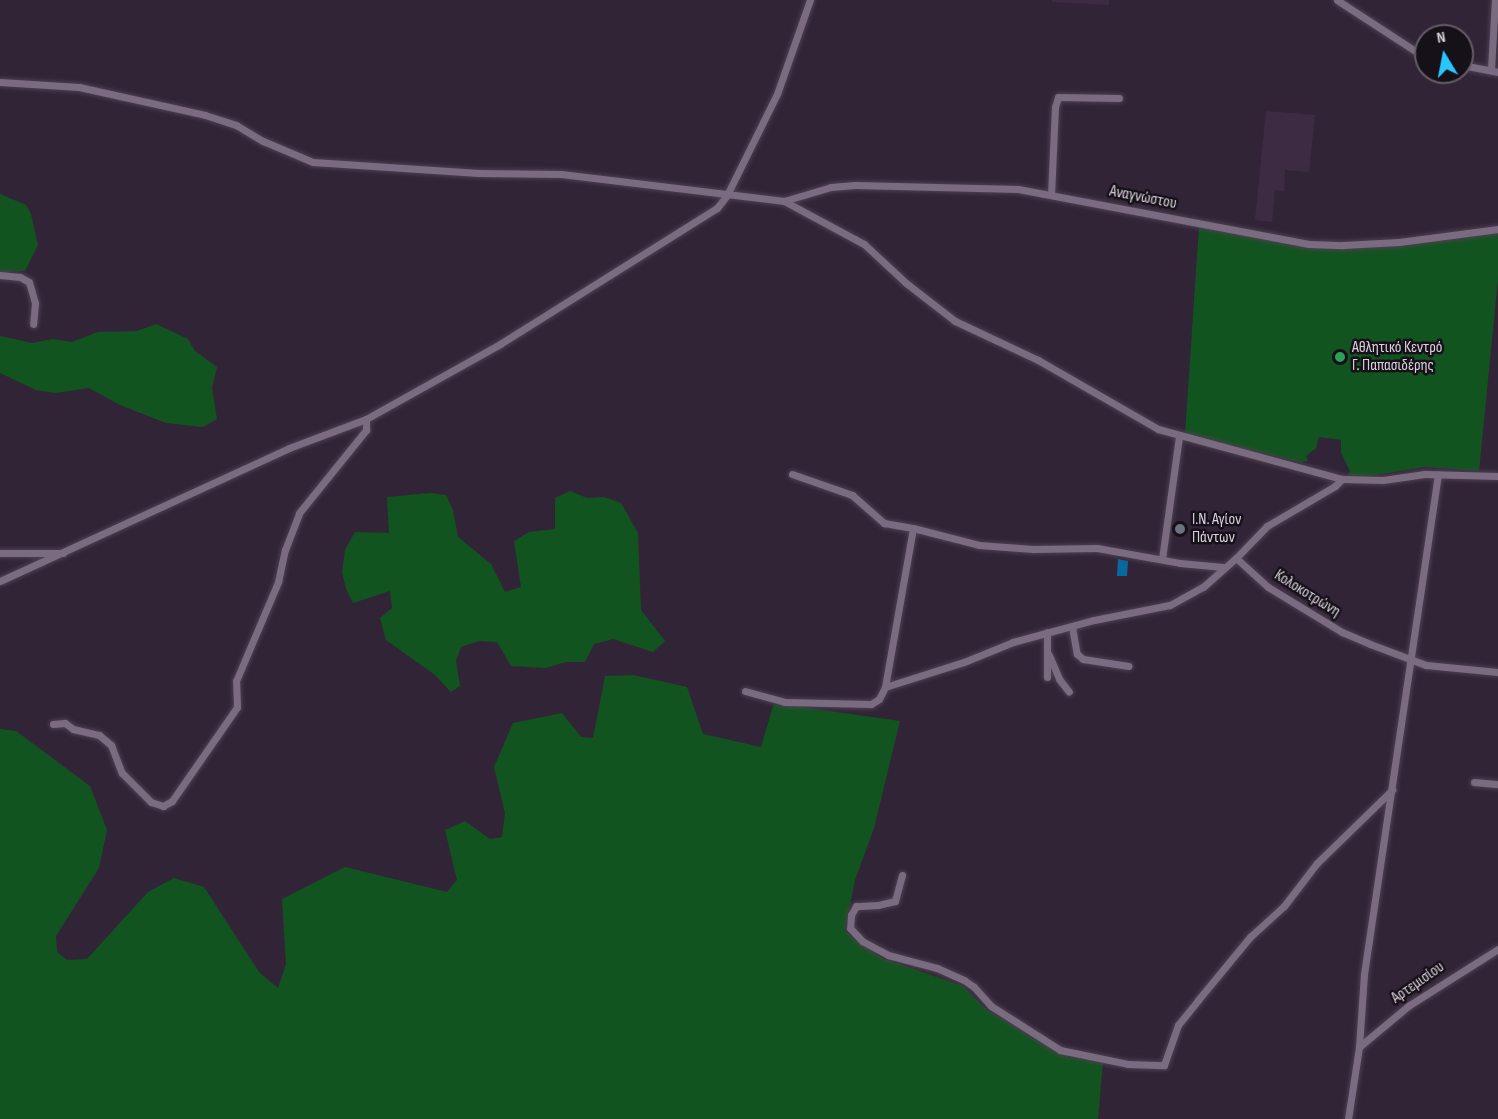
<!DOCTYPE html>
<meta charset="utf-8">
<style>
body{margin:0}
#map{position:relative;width:1498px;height:1119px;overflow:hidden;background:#322437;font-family:"Sofia Sans Condensed",sans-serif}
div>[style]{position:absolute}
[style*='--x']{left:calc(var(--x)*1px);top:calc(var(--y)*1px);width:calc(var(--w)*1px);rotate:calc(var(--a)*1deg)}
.built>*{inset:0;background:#3d2b44}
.green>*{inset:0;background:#125420}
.water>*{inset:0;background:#0869a0}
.roads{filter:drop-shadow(0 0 2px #4c4050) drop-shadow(0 0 2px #4c4050)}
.minor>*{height:7px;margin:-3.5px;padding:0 3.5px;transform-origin:3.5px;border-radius:3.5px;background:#7b6b81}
.dots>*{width:16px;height:16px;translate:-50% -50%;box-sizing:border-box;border:3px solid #161019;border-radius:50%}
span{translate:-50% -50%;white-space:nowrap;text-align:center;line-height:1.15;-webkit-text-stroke:5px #161019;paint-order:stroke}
.street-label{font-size:16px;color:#d9d1dd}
.poi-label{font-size:16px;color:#d9d1dd}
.left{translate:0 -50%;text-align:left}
.north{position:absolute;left:1414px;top:24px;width:60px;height:60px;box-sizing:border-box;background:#161019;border:2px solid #645d67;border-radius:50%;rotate:350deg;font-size:16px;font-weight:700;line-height:24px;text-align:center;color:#d9d1dd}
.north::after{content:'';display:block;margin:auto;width:21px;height:27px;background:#28c8ff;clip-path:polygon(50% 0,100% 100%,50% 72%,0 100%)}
</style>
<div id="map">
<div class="built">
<i style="clip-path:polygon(1052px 0,1109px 0,1109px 5px,1052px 2px)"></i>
<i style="clip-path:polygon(1266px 111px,1315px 115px,1309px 172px,1285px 170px,1284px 191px,1275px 190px,1272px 222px,1255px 220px)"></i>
</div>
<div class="green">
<i style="clip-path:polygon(0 194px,26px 205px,31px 214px,38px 245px,25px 271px,0 272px)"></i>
<i style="clip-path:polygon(1199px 226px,1345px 248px,1409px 243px,1498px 230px,1498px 279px,1479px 471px,1424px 467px,1358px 478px,1348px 475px,1350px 471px,1341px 453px,1341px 440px,1319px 437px,1316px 448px,1306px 456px,1308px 461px,1300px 462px,1185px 435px)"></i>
<i style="clip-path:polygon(156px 324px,188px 339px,195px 351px,217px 367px,212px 388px,217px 419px,203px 427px,166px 423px,120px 405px,89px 388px,55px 393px,36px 390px,0 373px,0 336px,32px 343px,53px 339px,72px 342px,98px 332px,137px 331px)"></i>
<i style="clip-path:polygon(570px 491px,587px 498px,604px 497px,621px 503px,638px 533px,641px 610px,665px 641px,653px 652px,613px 639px,594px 644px,585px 662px,566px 662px,546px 668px,511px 666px,497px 642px,479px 641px,461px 647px,456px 661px,460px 686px,451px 692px,435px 675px,386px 640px,380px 618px,392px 608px,390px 591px,353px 603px,346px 589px,342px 572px,345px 550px,355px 532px,389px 533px,387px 497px,430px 493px,446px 495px,453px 510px,458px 537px,491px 564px,505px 592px,521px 587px,514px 541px,529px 532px,555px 529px,555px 498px)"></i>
<i style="clip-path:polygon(633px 675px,687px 687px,703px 734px,761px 747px,774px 703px,900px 721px,874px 828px,855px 880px,845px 931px,882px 958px,963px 986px,987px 1010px,1070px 1057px,1103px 1062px,1098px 1119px,0 1119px,0 729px,16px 731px,90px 786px,107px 830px,99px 868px,56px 936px,57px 952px,67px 960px,87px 959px,148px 892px,174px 878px,204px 887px,259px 972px,278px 988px,286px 964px,282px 899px,345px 867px,447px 892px,457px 880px,445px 830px,465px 821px,490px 839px,502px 837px,505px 813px,494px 767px,513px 723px,562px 713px,581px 737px,593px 738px,605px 676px)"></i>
</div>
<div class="water">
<i style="clip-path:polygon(1118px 559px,1128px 561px,1127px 576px,1117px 576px)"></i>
</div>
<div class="roads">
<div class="minor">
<i style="--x:1337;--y:0;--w:106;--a:33.1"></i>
<i style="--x:1462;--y:65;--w:37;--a:11"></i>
<i style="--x:1491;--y:69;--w:69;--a:-86.7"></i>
<i style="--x:0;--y:82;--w:79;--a:3.6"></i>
<i style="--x:79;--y:87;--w:129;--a:12.5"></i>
<i style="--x:205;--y:115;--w:33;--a:18"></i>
<i style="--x:236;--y:125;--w:31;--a:31"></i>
<i style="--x:263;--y:141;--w:54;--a:22.8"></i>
<i style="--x:313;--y:162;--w:166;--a:3.8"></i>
<i style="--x:479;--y:173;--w:82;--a:0.7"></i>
<i style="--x:561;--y:174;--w:225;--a:6.9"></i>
<i style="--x:784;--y:201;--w:91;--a:28.3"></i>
<i style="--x:864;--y:244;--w:57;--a:42.9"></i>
<i style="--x:906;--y:283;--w:62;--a:37.8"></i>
<i style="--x:955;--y:321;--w:92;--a:25.2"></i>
<i style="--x:1038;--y:360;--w:138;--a:29.9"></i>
<i style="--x:1158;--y:429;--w:191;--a:15.2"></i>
<i style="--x:1342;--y:479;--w:41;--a:1.4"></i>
<i style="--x:1383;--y:480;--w:42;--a:-8.1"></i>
<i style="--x:1425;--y:474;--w:73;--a:1.6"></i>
<i style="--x:1051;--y:195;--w:88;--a:-87.4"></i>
<i style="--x:1055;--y:107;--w:10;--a:-73"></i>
<i style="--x:1058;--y:97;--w:61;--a:0.9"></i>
<i style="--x:784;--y:201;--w:49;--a:-16.6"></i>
<i style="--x:831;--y:187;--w:24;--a:-5"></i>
<i style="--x:855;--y:185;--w:163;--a:1.4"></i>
<i style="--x:1018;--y:189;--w:296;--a:10.7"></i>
<i style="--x:1309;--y:244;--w:34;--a:2"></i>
<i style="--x:1343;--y:245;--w:56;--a:-3.1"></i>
<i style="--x:1399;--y:242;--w:100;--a:-7.5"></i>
<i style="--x:0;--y:275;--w:20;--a:6"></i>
<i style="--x:20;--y:277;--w:10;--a:29"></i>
<i style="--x:29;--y:282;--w:22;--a:74"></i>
<i style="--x:35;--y:303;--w:21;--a:95"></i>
<i style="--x:792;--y:474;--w:64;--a:19.3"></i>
<i style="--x:852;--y:495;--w:43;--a:41.2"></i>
<i style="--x:884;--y:523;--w:29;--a:10"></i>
<i style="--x:1342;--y:479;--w:10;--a:135"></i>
<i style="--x:1335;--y:486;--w:79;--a:149.5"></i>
<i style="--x:1267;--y:526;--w:45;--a:134.1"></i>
<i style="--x:1236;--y:558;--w:43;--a:42.2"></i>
<i style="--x:1268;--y:587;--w:87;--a:31.3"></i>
<i style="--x:1342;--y:632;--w:30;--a:23"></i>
<i style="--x:1370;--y:644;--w:60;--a:20.6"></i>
<i style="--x:1426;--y:665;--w:72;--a:5.6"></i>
<i style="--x:0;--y:553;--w:63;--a:0"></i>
<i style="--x:1162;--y:559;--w:123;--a:-82.1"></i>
<i style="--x:0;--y:581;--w:318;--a:-24.7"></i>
<i style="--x:289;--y:448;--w:82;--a:-20.6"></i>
<i style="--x:366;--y:419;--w:154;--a:-29.2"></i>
<i style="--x:500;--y:344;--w:256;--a:-32.1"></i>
<i style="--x:717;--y:208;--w:16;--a:-52"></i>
<i style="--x:727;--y:195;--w:113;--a:-63.7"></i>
<i style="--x:777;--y:94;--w:100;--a:-70.7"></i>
<i style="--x:1072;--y:627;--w:27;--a:80"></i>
<i style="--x:1077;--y:654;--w:8;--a:40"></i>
<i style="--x:1083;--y:659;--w:46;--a:8.8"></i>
<i style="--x:1049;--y:655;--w:26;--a:67"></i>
<i style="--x:1059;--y:679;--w:16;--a:52"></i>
<i style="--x:1047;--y:677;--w:45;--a:-90"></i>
<i style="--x:885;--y:687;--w:161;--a:-80"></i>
<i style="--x:913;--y:528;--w:68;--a:14.4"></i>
<i style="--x:979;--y:545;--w:54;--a:4.2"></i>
<i style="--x:1033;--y:549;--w:64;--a:-0.9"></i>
<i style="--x:1097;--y:548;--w:84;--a:10.2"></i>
<i style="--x:1180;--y:563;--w:43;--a:5.3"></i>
<i style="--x:745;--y:691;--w:41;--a:15.4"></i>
<i style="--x:785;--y:702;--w:86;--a:1.3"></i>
<i style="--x:871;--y:704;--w:9;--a:-32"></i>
<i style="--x:879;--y:699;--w:13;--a:-63"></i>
<i style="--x:885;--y:687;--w:83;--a:-17.6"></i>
<i style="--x:964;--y:662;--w:53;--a:-22.2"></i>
<i style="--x:1013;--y:642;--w:84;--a:-15.2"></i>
<i style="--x:1094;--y:620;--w:77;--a:-11.2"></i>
<i style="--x:1170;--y:605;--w:38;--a:-29"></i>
<i style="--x:1203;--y:587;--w:44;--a:-41.3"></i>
<i style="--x:53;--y:724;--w:12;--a:-5"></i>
<i style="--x:65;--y:723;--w:10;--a:37"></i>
<i style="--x:73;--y:729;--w:27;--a:13"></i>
<i style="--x:99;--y:735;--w:16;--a:40"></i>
<i style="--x:111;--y:745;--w:30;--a:69"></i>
<i style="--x:122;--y:773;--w:41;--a:45"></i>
<i style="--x:151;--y:802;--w:13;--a:18"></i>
<i style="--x:163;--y:806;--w:10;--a:-29"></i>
<i style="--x:172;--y:801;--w:114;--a:-55.3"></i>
<i style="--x:237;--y:707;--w:26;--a:-92"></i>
<i style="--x:236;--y:681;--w:108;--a:-67"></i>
<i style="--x:278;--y:582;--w:33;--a:-78"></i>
<i style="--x:285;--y:550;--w:40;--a:-69"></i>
<i style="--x:299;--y:513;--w:107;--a:-51.1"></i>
<i style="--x:366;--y:430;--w:11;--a:-90"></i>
<i style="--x:1474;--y:782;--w:24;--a:5"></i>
<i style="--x:902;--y:875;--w:27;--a:105"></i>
<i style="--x:895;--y:901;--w:17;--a:167"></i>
<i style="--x:878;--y:905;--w:22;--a:177"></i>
<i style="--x:856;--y:906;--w:10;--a:119"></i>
<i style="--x:851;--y:915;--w:13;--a:94"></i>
<i style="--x:850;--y:928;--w:18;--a:47"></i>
<i style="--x:862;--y:941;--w:30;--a:28"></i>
<i style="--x:888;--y:955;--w:51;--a:14.9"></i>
<i style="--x:937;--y:968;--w:30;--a:24"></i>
<i style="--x:964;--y:980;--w:12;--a:35"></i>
<i style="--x:974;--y:987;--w:25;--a:48"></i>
<i style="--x:991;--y:1006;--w:82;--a:32.5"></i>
<i style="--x:1060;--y:1050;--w:69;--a:11.6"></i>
<i style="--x:1128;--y:1064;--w:36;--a:2"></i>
<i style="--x:1164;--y:1065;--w:42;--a:-70.7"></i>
<i style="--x:1178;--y:1025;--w:32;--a:-51"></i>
<i style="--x:1198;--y:1000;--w:82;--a:-50.5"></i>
<i style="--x:1250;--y:937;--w:46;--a:-42.4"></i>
<i style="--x:1284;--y:906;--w:54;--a:-52.5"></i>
<i style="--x:1317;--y:863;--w:105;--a:-44.2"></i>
<i style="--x:1359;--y:1047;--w:64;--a:-39.9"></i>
<i style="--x:1408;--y:1006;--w:107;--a:-32.3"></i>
<i style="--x:1348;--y:1119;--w:73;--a:-81.3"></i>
<i style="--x:1359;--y:1047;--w:73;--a:-86.1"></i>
<i style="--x:1364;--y:974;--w:505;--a:-81.58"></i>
</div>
</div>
<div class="dots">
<i style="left:1340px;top:357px;background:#2e9e5b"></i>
<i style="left:1180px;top:529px;background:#6b7280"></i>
</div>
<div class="street-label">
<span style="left:1143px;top:198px;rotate:11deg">Αναγνώστου</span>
<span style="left:1307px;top:594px;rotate:32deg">Κολοκοτρώνη</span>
<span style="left:1418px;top:983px;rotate:-35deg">Αρτεμισίου</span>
</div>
<div class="poi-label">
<span class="left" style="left:1352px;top:357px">Αθλητικό Κεντρό<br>Γ. Παπασιδέρης</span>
<span class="left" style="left:1192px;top:529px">Ι.Ν. Αγίον<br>Πάντων</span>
</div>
<div class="north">N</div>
</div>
